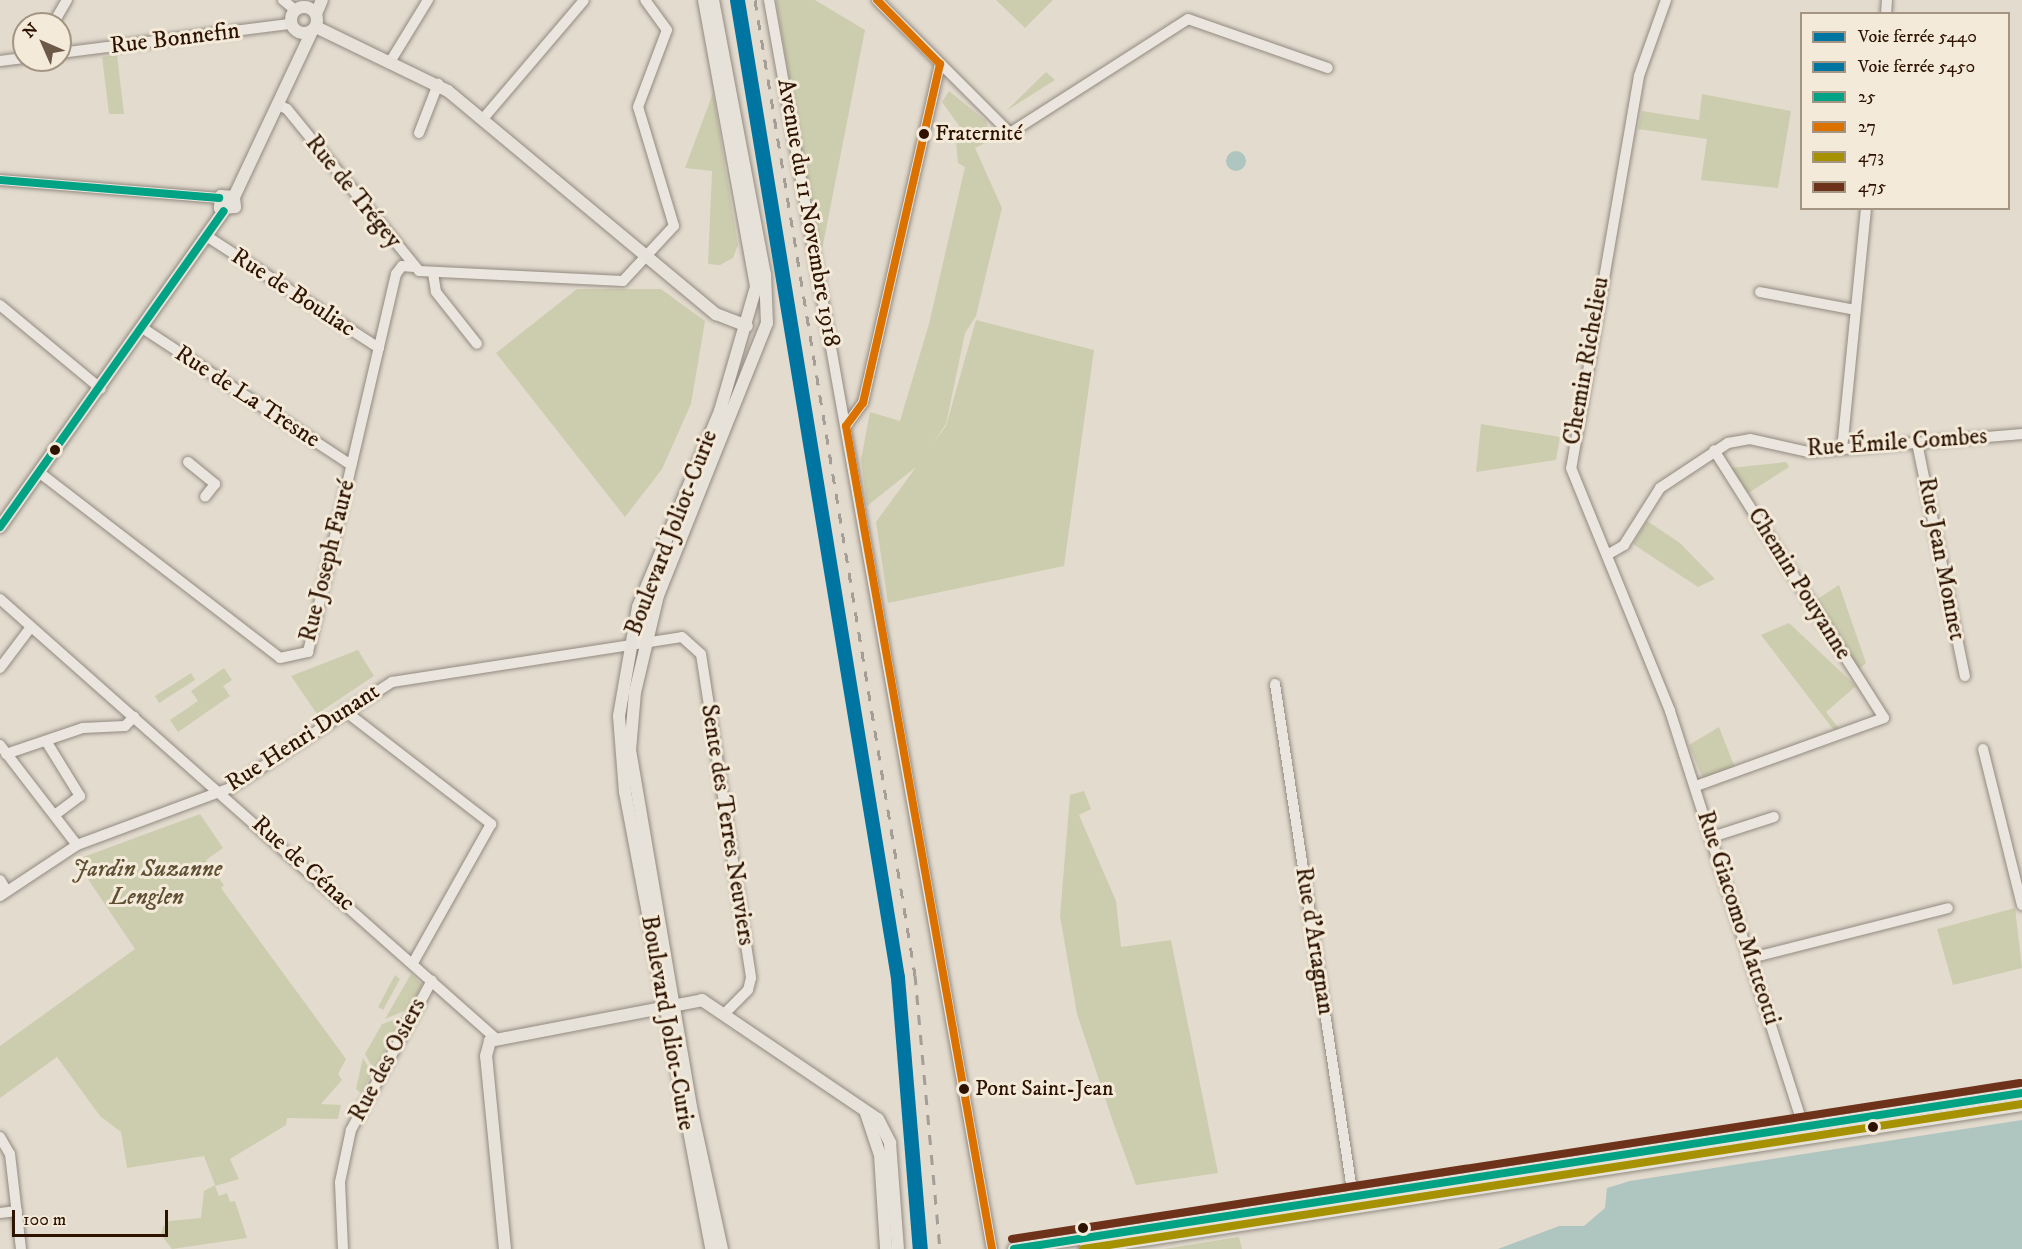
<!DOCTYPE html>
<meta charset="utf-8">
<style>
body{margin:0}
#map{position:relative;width:2022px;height:1249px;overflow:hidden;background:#e3dbce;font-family:"IM FELL DW Pica",serif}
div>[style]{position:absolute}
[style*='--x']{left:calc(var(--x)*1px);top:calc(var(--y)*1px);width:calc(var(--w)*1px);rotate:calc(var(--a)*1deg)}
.green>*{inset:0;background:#cccdae}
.water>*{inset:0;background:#afc5c0}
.round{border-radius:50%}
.roads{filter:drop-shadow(0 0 2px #928a80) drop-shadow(0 0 2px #928a80)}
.minor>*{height:10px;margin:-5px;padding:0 5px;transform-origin:5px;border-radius:5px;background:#eae5de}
.major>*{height:12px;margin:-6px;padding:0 6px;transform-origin:6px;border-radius:6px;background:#e6e1d9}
.major>.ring{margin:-6px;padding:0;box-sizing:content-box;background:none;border:12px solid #e6e1d9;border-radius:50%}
.rail>*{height:3px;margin-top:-1.5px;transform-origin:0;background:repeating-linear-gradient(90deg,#a49e97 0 10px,transparent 0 20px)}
.bus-1>*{height:8px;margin:-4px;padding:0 4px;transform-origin:4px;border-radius:4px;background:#02a284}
.bus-2>*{height:8px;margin:-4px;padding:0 4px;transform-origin:4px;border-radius:4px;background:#db7200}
.bus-3>*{height:8px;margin:-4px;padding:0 4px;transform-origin:4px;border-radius:4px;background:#a69100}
.bus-4>*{height:8px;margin:-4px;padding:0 4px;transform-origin:4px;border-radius:4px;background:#6e321a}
.rail-1>*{height:9px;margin:-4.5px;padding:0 4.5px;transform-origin:4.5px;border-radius:4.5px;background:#0075a1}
.rail-2>*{height:9px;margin:-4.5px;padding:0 4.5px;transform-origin:4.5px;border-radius:4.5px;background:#0075a1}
.dots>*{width:16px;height:16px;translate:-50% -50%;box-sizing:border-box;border:3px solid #f3ead9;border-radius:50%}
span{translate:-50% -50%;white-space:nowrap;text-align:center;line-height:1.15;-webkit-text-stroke:6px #f3ead9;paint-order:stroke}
.bus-label{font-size:22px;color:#2e1300}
.left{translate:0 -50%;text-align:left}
.street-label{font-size:24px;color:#2e1300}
.park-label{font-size:24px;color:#5f5034;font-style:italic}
.legend{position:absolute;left:1800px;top:12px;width:210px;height:198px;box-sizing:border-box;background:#f3ead9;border:2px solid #a49482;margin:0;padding:8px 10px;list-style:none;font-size:18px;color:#2e1300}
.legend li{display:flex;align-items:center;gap:12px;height:30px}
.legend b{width:30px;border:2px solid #a49482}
.north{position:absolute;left:12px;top:12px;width:60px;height:60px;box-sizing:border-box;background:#f3ead9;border:2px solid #a49482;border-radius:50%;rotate:315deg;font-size:16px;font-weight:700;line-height:24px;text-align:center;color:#2e1300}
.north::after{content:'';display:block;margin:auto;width:21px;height:27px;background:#6d5948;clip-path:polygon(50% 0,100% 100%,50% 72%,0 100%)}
.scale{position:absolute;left:12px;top:1210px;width:156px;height:27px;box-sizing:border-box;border:3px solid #2e1300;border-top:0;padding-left:8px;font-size:18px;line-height:21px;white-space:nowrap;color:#2e1300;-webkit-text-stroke:4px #f3ead9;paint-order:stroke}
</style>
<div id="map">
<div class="green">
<i style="clip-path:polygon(776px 0,815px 0,865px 30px,820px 260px)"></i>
<i style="clip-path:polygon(996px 0,1053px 0,1025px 28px)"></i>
<i style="clip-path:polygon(117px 55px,124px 114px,109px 114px,102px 57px)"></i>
<i style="clip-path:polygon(1046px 72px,1055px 80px,1006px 111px)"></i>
<i style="clip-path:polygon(949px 91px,986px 121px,991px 140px,975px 148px,1002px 208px,976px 316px,965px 333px,946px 424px,933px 443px,946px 426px,976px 320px,1094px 350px,1064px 566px,888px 603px,876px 522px,916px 467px,867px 506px,861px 460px,870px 412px,900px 421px,929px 324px,965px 167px,958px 163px,956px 140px,965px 134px,942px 102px)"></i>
<i style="clip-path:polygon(713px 93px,738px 245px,733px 258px,720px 265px,708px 264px,712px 171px,685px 168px)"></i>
<i style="clip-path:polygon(1702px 94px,1791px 111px,1778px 188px,1701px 180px,1707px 139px,1638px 129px,1642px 111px,1699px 120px)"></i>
<i style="clip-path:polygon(577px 289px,661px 289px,705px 321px,691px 404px,662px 469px,625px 517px,496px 353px)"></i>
<i style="clip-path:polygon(1481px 424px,1560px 437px,1556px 460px,1476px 472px)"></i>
<i style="clip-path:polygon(1786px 462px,1789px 467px,1747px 494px,1730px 468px)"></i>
<i style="clip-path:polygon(1647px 521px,1680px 543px,1715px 579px,1698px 587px,1633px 544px)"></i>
<i style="clip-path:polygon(1839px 585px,1866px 663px,1859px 669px,1816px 600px)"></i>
<i style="clip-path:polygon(1789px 623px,1856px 686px,1826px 712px,1841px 731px,1836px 733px,1761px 635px)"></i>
<i style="clip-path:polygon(358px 650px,374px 676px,317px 714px,291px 676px)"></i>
<i style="clip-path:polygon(224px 668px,232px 680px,223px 686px,230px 696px,178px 732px,170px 720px,198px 701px,191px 691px)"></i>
<i style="clip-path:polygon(191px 673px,195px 680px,159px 703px,155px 696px)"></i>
<i style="clip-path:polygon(1719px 727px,1735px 768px,1703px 779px,1689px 745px)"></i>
<i style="clip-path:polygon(1084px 791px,1091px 809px,1079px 815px,1116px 901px,1121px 947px,1171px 940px,1218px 1173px,1136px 1185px,1112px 1119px,1077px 1014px,1060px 916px,1070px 795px)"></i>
<i style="clip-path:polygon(200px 814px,223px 848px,206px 860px,224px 885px,221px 888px,346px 1059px,338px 1074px,342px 1080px,321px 1104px,341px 1105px,338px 1119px,287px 1118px,286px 1125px,230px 1159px,239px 1179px,215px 1186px,219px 1196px,227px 1193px,230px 1202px,235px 1201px,247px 1238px,172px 1249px,161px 1235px,163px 1227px,169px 1221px,201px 1218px,204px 1191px,215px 1185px,204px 1156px,127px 1168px,121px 1132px,100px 1116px,57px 1057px,0 1098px,0 1046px,135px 949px,75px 860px)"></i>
<i style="clip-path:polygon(2015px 908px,2022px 968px,1953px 985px,1937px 929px)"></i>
<i style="clip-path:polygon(411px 974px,422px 985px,409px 1009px,385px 1019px)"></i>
<i style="clip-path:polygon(395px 975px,400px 979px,383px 1010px,378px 1007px)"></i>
<i style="clip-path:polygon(405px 1016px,374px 1070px,365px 1054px,382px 1024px)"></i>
<i style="clip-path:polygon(363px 1058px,372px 1073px,361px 1093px,356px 1089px)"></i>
<i style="clip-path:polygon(1239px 1237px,1242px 1249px,1164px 1249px)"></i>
</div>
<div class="water">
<i class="round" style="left:1226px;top:151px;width:20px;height:20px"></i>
<i style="clip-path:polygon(2022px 1120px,2022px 1249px,1498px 1249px,1559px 1226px,1584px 1226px,1605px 1208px,1607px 1188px,1630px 1181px)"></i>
</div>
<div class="roads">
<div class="minor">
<i style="--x:283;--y:0;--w:16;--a:40"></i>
<i style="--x:769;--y:0;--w:1269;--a:79.88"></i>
<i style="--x:877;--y:0;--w:188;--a:45"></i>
<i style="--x:1010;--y:133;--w:211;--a:-32.6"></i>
<i style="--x:1188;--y:19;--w:148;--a:19.3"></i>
<i style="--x:1666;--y:0;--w:81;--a:109.6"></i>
<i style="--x:1639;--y:76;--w:398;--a:99.8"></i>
<i style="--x:1571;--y:468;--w:262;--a:67.8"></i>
<i style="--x:1670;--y:711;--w:444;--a:72.2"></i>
<i style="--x:1886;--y:14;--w:14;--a:-86"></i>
<i style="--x:53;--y:24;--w:28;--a:-60"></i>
<i style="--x:60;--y:53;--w:233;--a:-7.2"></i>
<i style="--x:0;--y:61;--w:24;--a:-7"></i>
<i style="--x:390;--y:62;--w:73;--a:-58.5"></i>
<i style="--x:277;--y:104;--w:11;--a:27"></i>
<i style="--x:287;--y:109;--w:209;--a:50.8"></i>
<i style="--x:419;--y:271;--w:204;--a:2.8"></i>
<i style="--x:623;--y:281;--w:75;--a:-47.2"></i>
<i style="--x:674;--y:226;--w:124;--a:-106.8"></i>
<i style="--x:638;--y:107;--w:82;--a:-69.4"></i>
<i style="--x:667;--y:30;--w:37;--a:-126"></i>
<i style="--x:482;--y:120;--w:157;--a:-49.6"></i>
<i style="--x:419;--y:133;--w:53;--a:-68.8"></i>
<i style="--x:0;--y:180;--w:220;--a:4.7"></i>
<i style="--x:208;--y:237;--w:204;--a:33"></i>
<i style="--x:433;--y:273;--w:19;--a:81"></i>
<i style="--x:436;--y:292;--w:66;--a:51.7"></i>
<i style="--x:1760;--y:292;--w:97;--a:10.7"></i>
<i style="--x:0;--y:305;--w:131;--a:39.7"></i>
<i style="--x:144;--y:329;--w:248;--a:33.3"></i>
<i style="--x:846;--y:426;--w:29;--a:-54"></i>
<i style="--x:863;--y:403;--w:348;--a:-77.2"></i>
<i style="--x:1917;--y:443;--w:238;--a:78.4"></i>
<i style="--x:1842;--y:449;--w:242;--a:-84.3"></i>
<i style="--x:188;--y:462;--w:35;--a:39"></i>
<i style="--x:215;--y:484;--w:16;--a:128"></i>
<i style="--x:40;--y:473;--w:303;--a:37.6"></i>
<i style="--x:280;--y:658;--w:29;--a:-12"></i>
<i style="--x:308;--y:652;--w:388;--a:-76.9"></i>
<i style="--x:396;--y:274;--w:10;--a:-53"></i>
<i style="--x:402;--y:266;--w:12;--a:5"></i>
<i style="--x:1607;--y:555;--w:20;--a:-30"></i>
<i style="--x:1624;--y:545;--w:67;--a:-57.7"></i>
<i style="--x:1660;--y:488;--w:82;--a:-33.5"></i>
<i style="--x:1728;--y:443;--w:22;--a:-10"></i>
<i style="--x:1750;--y:439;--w:59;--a:12.6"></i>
<i style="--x:1808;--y:452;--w:215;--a:-4.8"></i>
<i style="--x:0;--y:599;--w:660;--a:41.56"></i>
<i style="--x:645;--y:643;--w:18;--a:-96"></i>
<i style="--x:643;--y:625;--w:53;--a:-78.1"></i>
<i style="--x:0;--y:668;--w:51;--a:-52.9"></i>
<i style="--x:1275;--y:684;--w:525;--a:81.35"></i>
<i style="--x:345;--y:711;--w:185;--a:37.7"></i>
<i style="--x:491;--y:824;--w:159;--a:119.3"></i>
<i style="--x:46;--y:741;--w:65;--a:58.3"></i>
<i style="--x:80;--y:796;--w:30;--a:143"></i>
<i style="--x:0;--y:745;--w:126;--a:52.4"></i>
<i style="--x:1983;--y:749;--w:161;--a:76"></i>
<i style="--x:6;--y:754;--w:81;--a:-18.7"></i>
<i style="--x:83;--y:728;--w:42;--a:-2.7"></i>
<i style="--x:125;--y:726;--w:13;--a:-45"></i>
<i style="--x:1696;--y:786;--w:200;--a:-19.9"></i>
<i style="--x:1884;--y:718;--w:317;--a:-122.4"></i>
<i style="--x:1712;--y:837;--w:65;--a:-17.9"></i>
<i style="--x:0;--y:880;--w:13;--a:58"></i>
<i style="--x:0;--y:896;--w:92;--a:-33.5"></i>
<i style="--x:77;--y:845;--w:163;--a:-20.4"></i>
<i style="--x:230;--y:788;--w:194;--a:-33.2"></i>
<i style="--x:392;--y:682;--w:293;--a:-8.8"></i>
<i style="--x:682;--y:637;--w:25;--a:42"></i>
<i style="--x:701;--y:654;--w:328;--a:81.2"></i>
<i style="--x:751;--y:978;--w:12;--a:104"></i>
<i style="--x:748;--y:990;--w:31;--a:135"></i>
<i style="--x:1751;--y:958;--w:203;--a:-14.2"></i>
<i style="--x:0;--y:1137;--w:20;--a:60"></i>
<i style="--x:10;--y:1154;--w:96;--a:83.4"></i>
<i style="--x:0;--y:1213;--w:17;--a:-7"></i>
<i style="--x:343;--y:1249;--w:67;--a:-92.6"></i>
<i style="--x:340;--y:1182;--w:53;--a:-78.1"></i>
<i style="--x:351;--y:1130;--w:170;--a:-61.6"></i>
</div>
<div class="major">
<i style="--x:704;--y:0;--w:292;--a:79.7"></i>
<i style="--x:756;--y:287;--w:129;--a:106.2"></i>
<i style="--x:720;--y:411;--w:212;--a:112.7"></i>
<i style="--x:638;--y:607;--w:111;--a:99.9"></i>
<i style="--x:619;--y:716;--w:76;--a:85.5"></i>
<i style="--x:625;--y:792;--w:465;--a:79.3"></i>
<i style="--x:713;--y:0;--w:279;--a:79.3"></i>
<i style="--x:765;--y:274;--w:49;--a:87.7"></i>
<i style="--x:767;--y:323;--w:293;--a:111.8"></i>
<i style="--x:658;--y:595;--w:100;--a:103.3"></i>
<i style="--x:635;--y:692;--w:58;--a:94.9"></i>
<i style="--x:630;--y:750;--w:362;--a:80.3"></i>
<i style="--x:691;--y:1107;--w:145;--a:77.7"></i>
<i class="ring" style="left:291px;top:7px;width:14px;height:14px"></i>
<i style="--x:316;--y:14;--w:15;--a:-67"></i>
<i style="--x:316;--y:27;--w:147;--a:25.9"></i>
<i style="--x:448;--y:91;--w:349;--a:39.8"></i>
<i style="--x:716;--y:314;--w:33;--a:21"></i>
<i style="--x:234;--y:197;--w:13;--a:-176"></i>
<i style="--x:221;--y:196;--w:12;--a:95"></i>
<i style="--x:220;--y:208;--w:15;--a:-4"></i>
<i style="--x:235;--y:207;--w:10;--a:-96"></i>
<i style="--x:234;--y:197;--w:183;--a:-64.8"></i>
<i style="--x:0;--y:527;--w:387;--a:-54.7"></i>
<i style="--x:866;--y:1113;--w:44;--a:71.6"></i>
<i style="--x:880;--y:1155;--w:94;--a:86.3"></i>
<i style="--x:505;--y:1249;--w:194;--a:-95.6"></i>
<i style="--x:486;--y:1056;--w:16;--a:-75"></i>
<i style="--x:490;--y:1041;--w:216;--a:-10.9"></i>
<i style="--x:702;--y:1000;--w:212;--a:34.1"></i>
<i style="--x:878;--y:1119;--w:27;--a:63"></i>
<i style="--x:890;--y:1143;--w:106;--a:85.7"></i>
<i style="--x:1014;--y:1249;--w:1020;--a:-8.8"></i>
<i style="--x:1085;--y:1249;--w:948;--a:-8.74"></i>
</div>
</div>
<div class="rail">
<i style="--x:755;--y:0;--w:988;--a:80.68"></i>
<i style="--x:915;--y:975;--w:275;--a:84.8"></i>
</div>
<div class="bus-1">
<i style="--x:0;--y:180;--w:220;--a:4.7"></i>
<i style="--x:0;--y:527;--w:387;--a:-54.7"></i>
<i style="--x:1014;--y:1249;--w:1020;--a:-8.8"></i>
</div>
<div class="bus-2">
<i style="--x:877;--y:0;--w:90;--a:45.5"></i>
<i style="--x:846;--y:426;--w:836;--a:79.94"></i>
<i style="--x:846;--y:426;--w:29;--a:-54"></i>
<i style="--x:863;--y:403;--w:348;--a:-77.2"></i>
</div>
<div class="bus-3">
<i style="--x:1083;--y:1249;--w:950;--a:-8.78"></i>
</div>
<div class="bus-4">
<i style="--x:1012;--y:1239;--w:1020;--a:-8.8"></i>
</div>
<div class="rail-1">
<i style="--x:734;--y:0;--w:991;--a:80.65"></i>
<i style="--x:895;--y:978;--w:272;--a:85.4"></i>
</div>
<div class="rail-2">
<i style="--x:740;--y:0;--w:990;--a:80.7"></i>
<i style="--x:900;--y:977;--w:273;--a:85.2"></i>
</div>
<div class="dots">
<i style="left:924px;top:134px;background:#2e1300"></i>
<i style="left:55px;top:450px;background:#2e1300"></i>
<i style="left:964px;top:1089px;background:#2e1300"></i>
<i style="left:1873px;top:1127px;background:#2e1300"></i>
<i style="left:1083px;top:1228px;background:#2e1300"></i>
</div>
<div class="bus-label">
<span class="left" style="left:935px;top:134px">Fraternité</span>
<span class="left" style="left:975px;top:1089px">Pont Saint-Jean</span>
</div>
<div class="street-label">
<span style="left:175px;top:39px;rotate:-7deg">Rue Bonnefin</span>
<span style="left:353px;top:192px;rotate:51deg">Rue de Trégey</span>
<span style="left:808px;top:213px;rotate:80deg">Avenue du 11 Novembre 1918</span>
<span style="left:293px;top:293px;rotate:33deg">Rue de Bouliac</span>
<span style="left:1587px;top:361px;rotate:-80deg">Chemin Richelieu</span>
<span style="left:247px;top:397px;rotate:33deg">Rue de La Tresne</span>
<span style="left:1897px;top:443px;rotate:-4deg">Rue Émile Combes</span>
<span style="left:672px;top:533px;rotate:-69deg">Boulevard Joliot-Curie</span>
<span style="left:1941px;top:559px;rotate:79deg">Rue Jean Monnet</span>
<span style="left:328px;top:561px;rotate:-76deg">Rue Joseph Fauré</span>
<span style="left:1799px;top:584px;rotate:58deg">Chemin Pouyanne</span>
<span style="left:303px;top:738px;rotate:-33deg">Rue Henri Dunant</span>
<span style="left:727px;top:825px;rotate:81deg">Sente des Terres Neuviers</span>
<span style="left:303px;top:864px;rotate:42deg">Rue de Cénac</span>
<span style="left:1738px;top:918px;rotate:72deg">Rue Giacomo Matteotti</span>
<span style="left:1314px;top:941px;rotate:81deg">Rue d'Artagnan</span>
<span style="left:667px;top:1023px;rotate:80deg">Boulevard Joliot-Curie</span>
<span style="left:388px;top:1060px;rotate:-62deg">Rue des Osiers</span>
</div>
<div class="park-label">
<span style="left:147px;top:884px">Jardin Suzanne<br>Lenglen</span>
</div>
<ul class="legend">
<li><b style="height:8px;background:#0075a1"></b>Voie ferrée 5440</li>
<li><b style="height:8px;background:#0075a1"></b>Voie ferrée 5450</li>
<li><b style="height:8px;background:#02a284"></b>25</li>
<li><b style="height:8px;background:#db7200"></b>27</li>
<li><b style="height:8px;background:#a69100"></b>473</li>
<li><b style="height:8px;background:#6e321a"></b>475</li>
</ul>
<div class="north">N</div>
<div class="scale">100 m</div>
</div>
